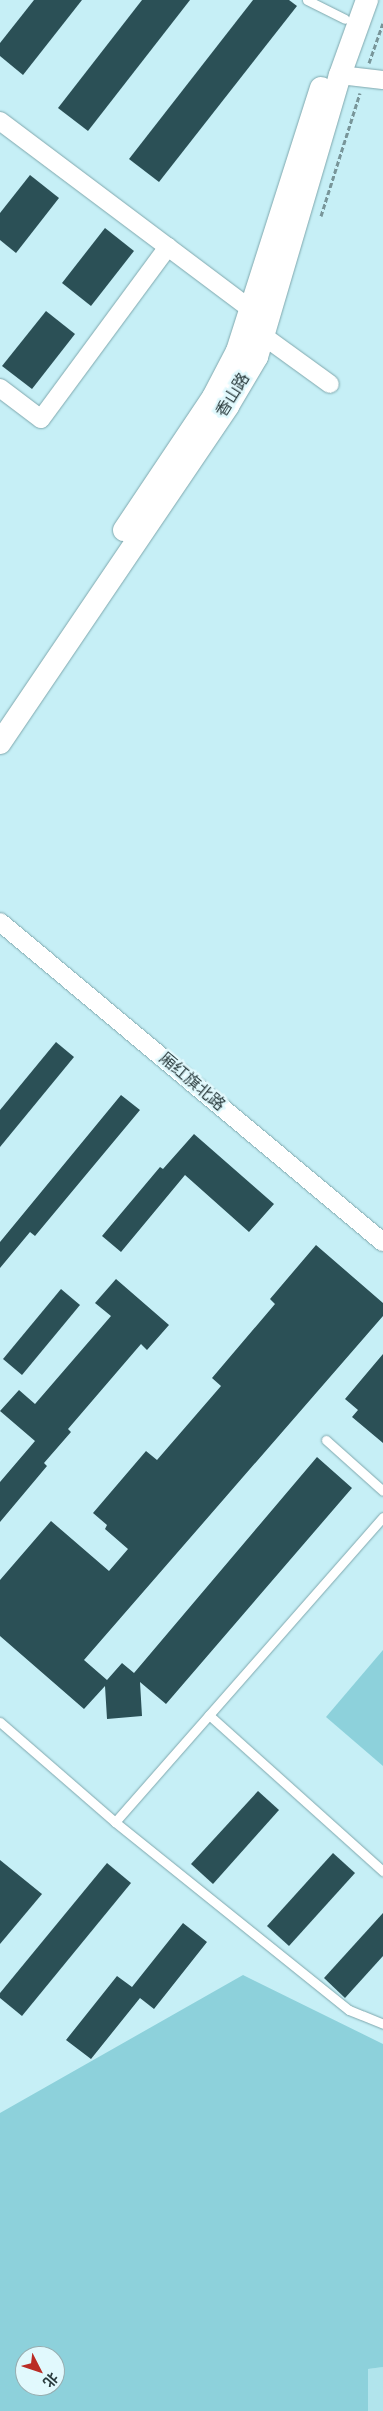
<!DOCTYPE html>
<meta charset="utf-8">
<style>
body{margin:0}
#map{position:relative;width:383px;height:2411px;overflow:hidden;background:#c6eff6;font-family:"Work Sans","Noto Sans SC",sans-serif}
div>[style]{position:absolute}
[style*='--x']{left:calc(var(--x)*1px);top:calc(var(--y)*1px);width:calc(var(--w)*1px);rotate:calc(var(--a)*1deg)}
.built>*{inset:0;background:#b1e4ec}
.green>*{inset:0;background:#8dd1db}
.building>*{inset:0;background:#2b5056}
.path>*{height:3px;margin-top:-1.5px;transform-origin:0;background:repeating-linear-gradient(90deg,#789599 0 5px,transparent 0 7.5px)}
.roads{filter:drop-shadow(0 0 1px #7fa7ad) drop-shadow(0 0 1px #7fa7ad)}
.service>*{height:9px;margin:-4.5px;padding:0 4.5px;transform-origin:4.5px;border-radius:4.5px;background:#fff}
.minor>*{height:18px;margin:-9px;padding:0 9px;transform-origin:9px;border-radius:9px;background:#fff}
.tertiary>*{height:22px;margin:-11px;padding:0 11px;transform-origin:11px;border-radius:11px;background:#fff}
span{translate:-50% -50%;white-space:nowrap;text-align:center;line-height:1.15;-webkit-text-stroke:5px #e1f9fd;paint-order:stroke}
.street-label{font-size:16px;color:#293a3c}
.north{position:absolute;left:15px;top:2346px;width:50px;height:50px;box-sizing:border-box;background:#e1f9fd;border:1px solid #97adb0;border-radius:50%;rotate:131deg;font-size:14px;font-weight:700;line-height:20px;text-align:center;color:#293a3c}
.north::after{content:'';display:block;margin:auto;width:18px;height:22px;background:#ba2c26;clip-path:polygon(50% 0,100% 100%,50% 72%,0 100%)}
</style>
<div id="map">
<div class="built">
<i style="clip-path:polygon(383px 2367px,383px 2411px,368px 2411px,368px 2369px)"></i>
</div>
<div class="green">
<i style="clip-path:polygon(383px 1650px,383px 1766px,326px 1717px)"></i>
<i style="clip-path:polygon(evenodd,243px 1975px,383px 2044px,383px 2367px,368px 2369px,368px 2411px,0 2411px,0 2113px,243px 1975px,25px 2356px,55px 2356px,55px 2386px,25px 2386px,25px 2356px)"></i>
</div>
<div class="building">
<i style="clip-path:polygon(34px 0,82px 0,23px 75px,0 56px,0 43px)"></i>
<i style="clip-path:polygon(142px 0,190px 0,88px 131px,58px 108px)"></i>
<i style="clip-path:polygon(253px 0,289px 0,297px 6px,159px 182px,129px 159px)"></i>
<i style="clip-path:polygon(30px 175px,59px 198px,16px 253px,0 240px,0 213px)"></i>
<i style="clip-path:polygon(105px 228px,134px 251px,91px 306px,62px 283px)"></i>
<i style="clip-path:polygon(46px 311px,75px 334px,32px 389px,2px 366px)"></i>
<i style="clip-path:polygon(56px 1042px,74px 1057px,0 1147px,0 1110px)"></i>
<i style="clip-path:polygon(121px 1095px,140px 1110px,35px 1236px,30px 1232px,0 1268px,0 1242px)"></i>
<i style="clip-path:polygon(194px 1134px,274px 1204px,249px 1232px,185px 1175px,121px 1252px,102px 1236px,160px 1167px,163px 1169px)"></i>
<i style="clip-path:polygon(316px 1245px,383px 1303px,383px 1316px,84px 1660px,107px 1680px,122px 1663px,134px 1673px,317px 1457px,352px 1488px,166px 1704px,140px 1682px,142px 1716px,107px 1719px,105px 1686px,84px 1709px,0 1636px,0 1580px,51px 1521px,109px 1571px,128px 1549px,105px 1529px,107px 1525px,93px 1513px,146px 1451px,157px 1460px,221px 1386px,212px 1378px,275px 1304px,270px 1299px)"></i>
<i style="clip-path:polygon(116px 1279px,169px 1325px,147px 1350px,141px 1344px,68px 1429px,71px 1432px,44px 1463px,47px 1466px,0 1522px,0 1482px,35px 1441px,0 1411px,19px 1390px,35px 1404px,111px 1316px,95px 1303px)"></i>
<i style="clip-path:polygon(61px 1289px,80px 1305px,22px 1375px,3px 1359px)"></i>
<i style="clip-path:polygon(383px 1354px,383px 1443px,352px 1417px,358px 1410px,345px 1399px)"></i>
<i style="clip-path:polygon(258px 1791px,279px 1810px,213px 1884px,191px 1864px)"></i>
<i style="clip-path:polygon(333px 1853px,355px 1873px,289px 1946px,267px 1926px)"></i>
<i style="clip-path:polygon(0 1860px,42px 1894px,0 1944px)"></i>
<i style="clip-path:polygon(107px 1863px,131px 1883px,22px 2016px,0 1998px,0 1993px)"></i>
<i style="clip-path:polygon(383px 1913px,383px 1956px,345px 1998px,324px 1978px)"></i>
<i style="clip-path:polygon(183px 1923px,207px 1942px,154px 2009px,140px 1998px,91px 2059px,66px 2040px,117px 1976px,132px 1987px)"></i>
</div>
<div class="path">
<i style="--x:369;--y:63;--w:42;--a:-70.7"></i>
<i style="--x:321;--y:216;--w:129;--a:-72.4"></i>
</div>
<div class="roads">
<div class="service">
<i style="--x:307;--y:0;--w:42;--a:26.6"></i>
<i style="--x:326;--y:1440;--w:76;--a:41.8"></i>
<i style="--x:209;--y:1715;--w:234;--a:41.9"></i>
<i style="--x:0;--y:1722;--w:152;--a:41"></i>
<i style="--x:115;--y:1822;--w:406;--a:-48.7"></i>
<i style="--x:115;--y:1822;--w:300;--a:38.8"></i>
<i style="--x:349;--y:2010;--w:37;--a:22"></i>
</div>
<div class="minor">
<i style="--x:340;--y:75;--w:43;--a:6.6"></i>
<i style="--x:0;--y:121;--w:315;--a:36.9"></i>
<i style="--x:252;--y:310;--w:30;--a:64"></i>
<i style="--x:265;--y:337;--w:80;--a:35.9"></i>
<i style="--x:0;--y:388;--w:51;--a:37.1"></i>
<i style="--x:41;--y:419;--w:214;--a:-53.6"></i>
<i style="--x:0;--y:922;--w:499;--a:39.9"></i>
</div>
<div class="tertiary">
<i style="--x:124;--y:530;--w:160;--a:-56.2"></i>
<i style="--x:213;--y:397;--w:52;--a:-62.4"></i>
<i style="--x:237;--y:351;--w:276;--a:-72.3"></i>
<i style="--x:0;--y:743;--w:407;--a:-55.9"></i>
<i style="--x:228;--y:406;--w:57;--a:-59.4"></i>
<i style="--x:257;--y:357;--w:294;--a:-73.6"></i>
<i style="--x:340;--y:75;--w:80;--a:-70.2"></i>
</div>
</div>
<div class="street-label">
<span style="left:233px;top:395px;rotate:-58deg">香山路</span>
<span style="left:192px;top:1082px;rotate:40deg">厢红旗北路</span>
</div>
<div class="north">北</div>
</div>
